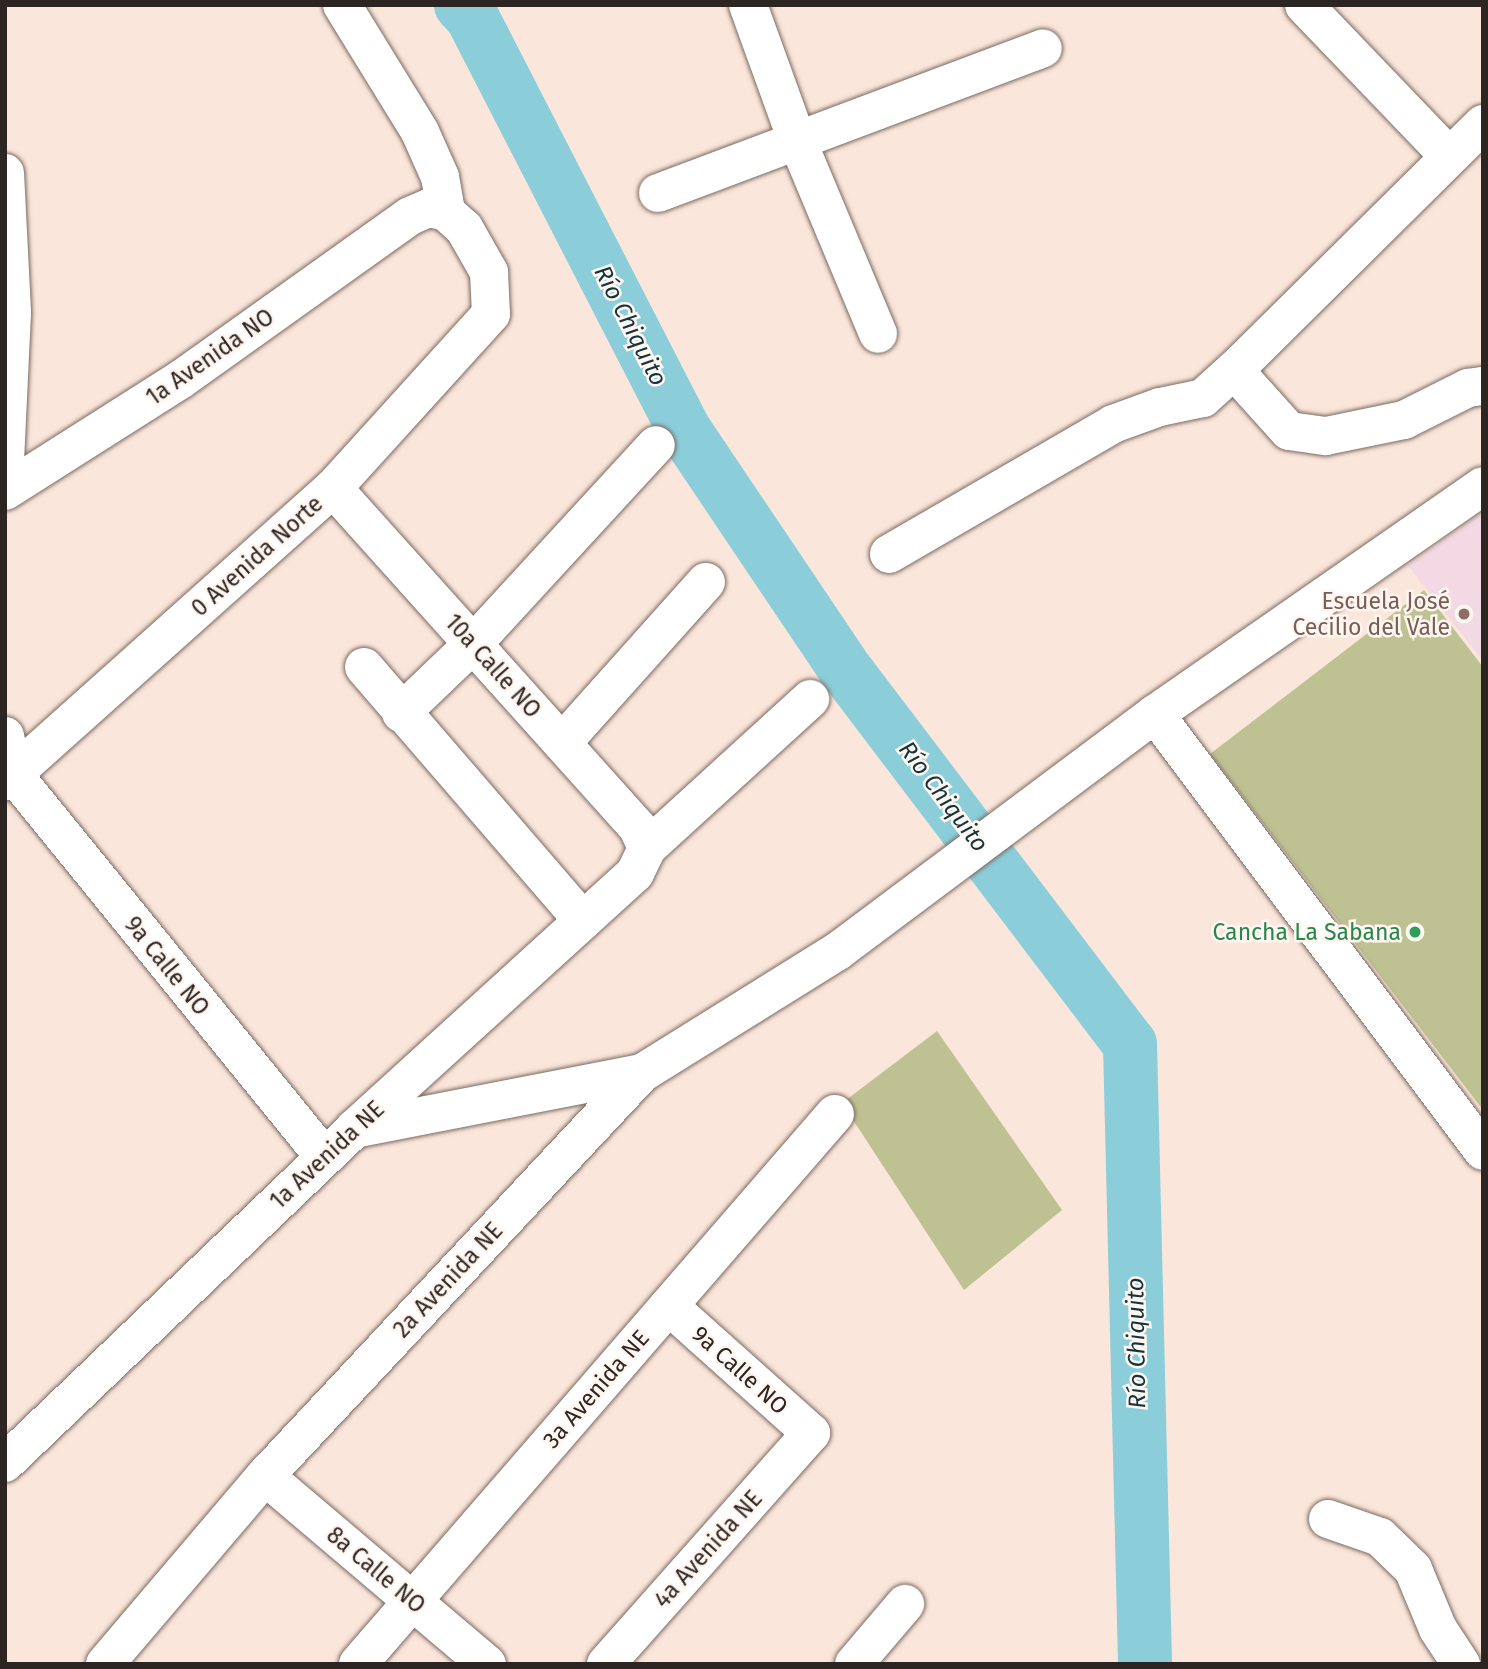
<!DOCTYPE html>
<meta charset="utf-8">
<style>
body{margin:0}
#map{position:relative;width:1488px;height:1669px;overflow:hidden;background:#fbe6db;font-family:"Fira Sans",sans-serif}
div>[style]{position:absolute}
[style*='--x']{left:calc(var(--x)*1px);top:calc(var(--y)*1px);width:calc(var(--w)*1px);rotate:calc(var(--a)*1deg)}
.education>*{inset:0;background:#f2d9e3}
.green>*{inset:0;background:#bec293}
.river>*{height:54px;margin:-27px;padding:0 27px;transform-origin:27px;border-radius:27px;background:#8bceda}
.roads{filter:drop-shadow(0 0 2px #7b6960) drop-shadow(0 0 2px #7b6960)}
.minor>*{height:38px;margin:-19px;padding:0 19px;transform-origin:19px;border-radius:19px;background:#fff}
.dots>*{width:19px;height:19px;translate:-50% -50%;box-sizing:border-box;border:4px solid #fff6f1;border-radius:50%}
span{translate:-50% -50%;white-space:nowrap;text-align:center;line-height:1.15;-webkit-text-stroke:5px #fff6f1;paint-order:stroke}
.street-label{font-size:23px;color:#2d2521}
.education-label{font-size:23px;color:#785e54}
.right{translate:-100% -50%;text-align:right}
.leisure-label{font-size:23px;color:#27864d}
.water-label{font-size:24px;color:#13343a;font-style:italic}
.frame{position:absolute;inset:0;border:7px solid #2d2521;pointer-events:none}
</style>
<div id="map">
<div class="education">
<i style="clip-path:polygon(1483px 511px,1483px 661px,1408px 566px)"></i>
</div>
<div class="green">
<i style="clip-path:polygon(1424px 590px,1483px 667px,1483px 1110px,1210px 754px)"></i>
<i style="clip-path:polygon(937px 1031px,1062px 1210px,964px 1290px,842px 1103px)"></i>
</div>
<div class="river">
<i style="--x:461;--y:5;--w:16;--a:47"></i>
<i style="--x:472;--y:17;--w:462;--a:62.8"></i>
<i style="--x:683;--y:428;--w:285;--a:56.1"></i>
<i style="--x:842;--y:665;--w:476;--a:52.8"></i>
<i style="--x:1130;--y:1044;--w:620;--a:88.61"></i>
</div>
<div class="roads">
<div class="minor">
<i style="--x:342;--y:5;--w:149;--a:58.4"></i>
<i style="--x:420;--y:132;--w:49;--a:66"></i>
<i style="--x:440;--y:177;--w:36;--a:80"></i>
<i style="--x:748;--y:5;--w:144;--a:70.1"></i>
<i style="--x:797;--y:140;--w:210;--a:67.3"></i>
<i style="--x:1304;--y:5;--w:209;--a:46.2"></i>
<i style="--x:1483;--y:124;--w:350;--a:135.3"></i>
<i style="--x:1234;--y:370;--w:82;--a:48"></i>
<i style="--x:1289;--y:431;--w:37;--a:8"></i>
<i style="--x:1326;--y:436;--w:80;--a:-11.6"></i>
<i style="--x:1404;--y:420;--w:72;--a:-26.6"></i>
<i style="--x:1468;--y:388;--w:15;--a:-8"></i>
<i style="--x:5;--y:173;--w:140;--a:87.1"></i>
<i style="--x:12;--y:313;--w:150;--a:92.7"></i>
<i style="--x:658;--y:193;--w:411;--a:-20.6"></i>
<i style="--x:333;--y:488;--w:457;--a:48.1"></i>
<i style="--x:638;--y:828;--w:22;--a:66"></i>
<i style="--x:5;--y:491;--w:207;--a:-32.4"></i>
<i style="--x:180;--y:380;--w:282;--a:-35.5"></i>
<i style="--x:410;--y:216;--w:21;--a:-23"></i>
<i style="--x:429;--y:208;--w:17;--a:13"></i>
<i style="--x:446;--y:212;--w:24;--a:42"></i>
<i style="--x:464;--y:228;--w:51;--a:60.4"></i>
<i style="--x:489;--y:272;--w:42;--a:87.3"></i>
<i style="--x:491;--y:314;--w:235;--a:132.2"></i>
<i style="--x:333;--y:488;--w:440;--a:138.2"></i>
<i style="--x:889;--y:554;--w:259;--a:-30.1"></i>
<i style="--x:1113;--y:424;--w:50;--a:-19.9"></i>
<i style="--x:1160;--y:407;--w:44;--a:-11.8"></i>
<i style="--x:1203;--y:398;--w:42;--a:-42.1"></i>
<i style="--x:364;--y:667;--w:335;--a:49.2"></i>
<i style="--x:401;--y:713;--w:100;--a:-43.8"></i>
<i style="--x:473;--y:644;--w:270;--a:-47.4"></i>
<i style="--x:1155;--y:714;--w:546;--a:53.11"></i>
<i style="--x:5;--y:736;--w:39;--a:78"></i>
<i style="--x:13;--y:774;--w:493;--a:50.9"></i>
<i style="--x:562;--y:743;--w:216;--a:-48.2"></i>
<i style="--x:354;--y:1129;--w:293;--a:-11"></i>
<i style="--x:5;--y:1463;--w:483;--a:-43.7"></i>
<i style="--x:354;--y:1129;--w:380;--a:-42.3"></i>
<i style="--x:635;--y:873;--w:28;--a:-64"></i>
<i style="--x:647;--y:848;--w:221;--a:-42.4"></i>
<i style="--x:265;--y:1476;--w:291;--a:40.3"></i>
<i style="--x:1328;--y:1519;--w:55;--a:19.1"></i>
<i style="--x:1380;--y:1537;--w:46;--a:44.1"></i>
<i style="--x:1413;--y:1569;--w:65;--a:67.4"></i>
<i style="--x:1438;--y:1629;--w:42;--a:56.7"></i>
<i style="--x:105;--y:1664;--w:247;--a:-49.6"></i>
<i style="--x:265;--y:1476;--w:552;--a:-46.91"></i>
<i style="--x:642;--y:1073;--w:231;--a:-31.9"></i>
<i style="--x:838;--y:951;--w:396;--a:-36.8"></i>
<i style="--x:1155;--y:714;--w:399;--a:-34.8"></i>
<i style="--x:358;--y:1664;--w:728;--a:-49.07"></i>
<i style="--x:606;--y:1664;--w:309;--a:-48.4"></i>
<i style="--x:811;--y:1433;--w:191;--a:-138.2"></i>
<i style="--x:854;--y:1664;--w:79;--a:-49.6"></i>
</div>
</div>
<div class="dots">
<i style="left:1464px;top:614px;background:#8d6e63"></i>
<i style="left:1415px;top:932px;background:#2e9e5b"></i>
</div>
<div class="street-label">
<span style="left:210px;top:357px;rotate:-35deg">1a Avenida NO</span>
<span style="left:257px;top:556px;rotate:-42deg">0 Avenida Norte</span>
<span style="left:493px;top:666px;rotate:48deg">10a Calle NO</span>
<span style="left:167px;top:966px;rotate:51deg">9a Calle NO</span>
<span style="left:327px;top:1155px;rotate:-43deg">1a Avenida NE</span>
<span style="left:448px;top:1280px;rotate:-47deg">2a Avenida NE</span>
<span style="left:740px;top:1370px;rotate:42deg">9a Calle NO</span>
<span style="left:596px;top:1389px;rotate:-49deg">3a Avenida NE</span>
<span style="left:708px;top:1549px;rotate:-48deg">4a Avenida NE</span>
<span style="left:376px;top:1570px;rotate:40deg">8a Calle NO</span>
</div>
<div class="education-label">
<span class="right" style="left:1450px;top:614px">Escuela José<br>Cecilio del Vale</span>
</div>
<div class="leisure-label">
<span class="right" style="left:1401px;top:932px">Cancha La Sabana</span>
</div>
<div class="water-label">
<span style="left:630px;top:326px;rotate:63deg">Río Chiquito</span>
<span style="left:943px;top:797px;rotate:53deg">Río Chiquito</span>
<span style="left:1137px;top:1343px;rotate:-91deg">Río Chiquito</span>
</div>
<div class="frame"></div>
</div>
